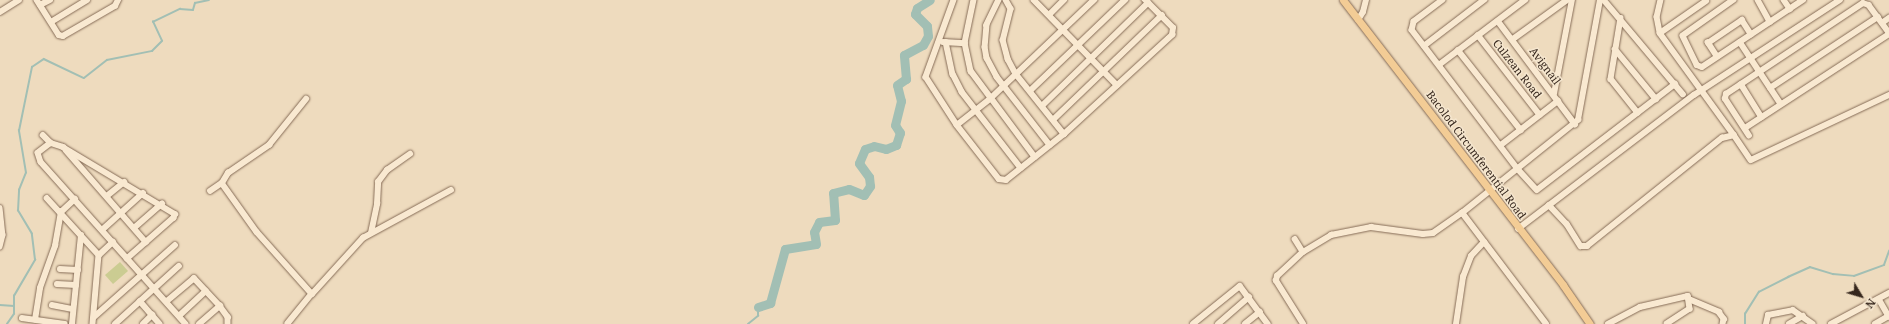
<!DOCTYPE html>
<style>
body{margin:0}
#map{position:relative;width:1889px;height:324px;overflow:hidden;background:#eedbbe;font-family:"Noto Serif",serif}
div>[style]{position:absolute}
[style*='--x']{left:calc(var(--x)*1px);top:calc(var(--y)*1px);width:calc(var(--w)*1px);rotate:calc(var(--a)*1deg)}
.green>*{inset:0;background:#cbcc92}
.stream>*{height:1.5px;margin:-0.75px;padding:0 0.75px;transform-origin:0.75px;border-radius:0.75px;background:#a2bfb4}
.river>*{height:9px;margin:-4.5px;padding:0 4.5px;transform-origin:4.5px;border-radius:4.5px;background:#a2bfb4}
.roads{filter:drop-shadow(0 0 1px #866c57) drop-shadow(0 0 1px #866c57)}
.minor>*{height:5.5px;margin:-2.75px;padding:0 2.75px;transform-origin:2.75px;border-radius:2.75px;background:#f9e9d1}
.major>*{height:7px;margin:-3.5px;padding:0 3.5px;transform-origin:3.5px;border-radius:3.5px;background:#f3cc95}
span{translate:-50% -50%;white-space:nowrap;text-align:center;line-height:1.15;-webkit-text-stroke:3px #f5e6ce;paint-order:stroke}
.street-label{font-size:11px;color:#35261c}
.north{position:absolute;left:1841px;top:276px;width:40px;height:40px;-webkit-text-stroke:3px #f5e6ce;paint-order:stroke;rotate:128deg;font-size:11px;font-weight:700;line-height:16px;text-align:center;color:#35261c}
.north::after{content:'';display:block;margin:auto;width:14px;height:18px;background:#35261c;clip-path:polygon(50% 0,100% 100%,50% 72%,0 100%)}
</style>
<div id="map">
<div class="green">
<i style="clip-path:polygon(120px 262px,128px 271px,113px 284px,105px 275px)"></i>
</div>
<div class="stream">
<i style="--x:0;--y:305;--w:14;--a:4"></i>
<i style="--x:7;--y:324;--w:12;--a:-55"></i>
<i style="--x:14;--y:314;--w:18;--a:-90"></i>
<i style="--x:14;--y:296;--w:42;--a:-59.7"></i>
<i style="--x:35;--y:260;--w:26;--a:-97"></i>
<i style="--x:32;--y:234;--w:27;--a:-121"></i>
<i style="--x:18;--y:211;--w:21;--a:-87"></i>
<i style="--x:19;--y:190;--w:18;--a:-68"></i>
<i style="--x:26;--y:173;--w:43;--a:-99.5"></i>
<i style="--x:19;--y:131;--w:65;--a:-78.5"></i>
<i style="--x:32;--y:67;--w:14;--a:-34"></i>
<i style="--x:44;--y:59;--w:44;--a:25.4"></i>
<i style="--x:84;--y:78;--w:29;--a:-38"></i>
<i style="--x:107;--y:60;--w:46;--a:-11.3"></i>
<i style="--x:152;--y:51;--w:14;--a:-45"></i>
<i style="--x:162;--y:41;--w:21;--a:-115"></i>
<i style="--x:153;--y:22;--w:30;--a:-26"></i>
<i style="--x:180;--y:9;--w:13;--a:4"></i>
<i style="--x:193;--y:10;--w:7;--a:-74"></i>
<i style="--x:195;--y:3;--w:14;--a:-12"></i>
<i style="--x:748;--y:324;--w:13;--a:-39"></i>
<i style="--x:758;--y:316;--w:9;--a:-90"></i>
<i style="--x:1745;--y:324;--w:10;--a:-90"></i>
<i style="--x:1745;--y:314;--w:26;--a:-58"></i>
<i style="--x:1759;--y:292;--w:33;--a:-27"></i>
<i style="--x:1788;--y:277;--w:24;--a:-24"></i>
<i style="--x:1810;--y:267;--w:24;--a:17"></i>
<i style="--x:1833;--y:274;--w:21;--a:5"></i>
<i style="--x:1854;--y:276;--w:32;--a:-20"></i>
<i style="--x:1884;--y:265;--w:15;--a:-70"></i>
</div>
<div class="river">
<i style="--x:758;--y:307;--w:13;--a:-18"></i>
<i style="--x:770;--y:303;--w:56;--a:-74.5"></i>
<i style="--x:785;--y:249;--w:31;--a:-9"></i>
<i style="--x:816;--y:244;--w:12;--a:-99"></i>
<i style="--x:814;--y:232;--w:11;--a:-63"></i>
<i style="--x:819;--y:222;--w:16;--a:-7"></i>
<i style="--x:835;--y:220;--w:27;--a:-94"></i>
<i style="--x:833;--y:193;--w:16;--a:-14"></i>
<i style="--x:849;--y:189;--w:16;--a:22"></i>
<i style="--x:864;--y:195;--w:11;--a:-56"></i>
<i style="--x:870;--y:186;--w:9;--a:-96"></i>
<i style="--x:869;--y:177;--w:17;--a:-126"></i>
<i style="--x:859;--y:163;--w:15;--a:-67"></i>
<i style="--x:865;--y:149;--w:9;--a:-18"></i>
<i style="--x:874;--y:146;--w:12;--a:14"></i>
<i style="--x:886;--y:149;--w:11;--a:-22"></i>
<i style="--x:896;--y:145;--w:13;--a:-72"></i>
<i style="--x:900;--y:133;--w:9;--a:-122"></i>
<i style="--x:895;--y:125;--w:25;--a:-76"></i>
<i style="--x:901;--y:101;--w:16;--a:-104"></i>
<i style="--x:897;--y:85;--w:11;--a:-34"></i>
<i style="--x:906;--y:79;--w:24;--a:-95"></i>
<i style="--x:904;--y:55;--w:21;--a:-28"></i>
<i style="--x:923;--y:45;--w:10;--a:-61"></i>
<i style="--x:928;--y:36;--w:10;--a:-96"></i>
<i style="--x:927;--y:26;--w:17;--a:-135"></i>
<i style="--x:915;--y:14;--w:6;--a:-72"></i>
<i style="--x:917;--y:8;--w:15;--a:-32"></i>
</div>
<div class="roads">
<div class="minor">
<i style="--x:37;--y:0;--w:41;--a:57.8"></i>
<i style="--x:59;--y:35;--w:4;--a:14"></i>
<i style="--x:63;--y:36;--w:60;--a:-30"></i>
<i style="--x:115;--y:6;--w:7;--a:-63"></i>
<i style="--x:954;--y:0;--w:82;--a:110"></i>
<i style="--x:926;--y:77;--w:57;--a:57.1"></i>
<i style="--x:957;--y:125;--w:68;--a:52.1"></i>
<i style="--x:999;--y:179;--w:7;--a:8"></i>
<i style="--x:1006;--y:180;--w:74;--a:-38.4"></i>
<i style="--x:1064;--y:134;--w:147;--a:-42.5"></i>
<i style="--x:1172;--y:35;--w:7;--a:-82"></i>
<i style="--x:1173;--y:28;--w:40;--a:-135"></i>
<i style="--x:974;--y:0;--w:44;--a:101.8"></i>
<i style="--x:965;--y:43;--w:29;--a:78"></i>
<i style="--x:971;--y:71;--w:107;--a:53.3"></i>
<i style="--x:999;--y:0;--w:28;--a:116"></i>
<i style="--x:987;--y:25;--w:22;--a:95"></i>
<i style="--x:985;--y:47;--w:11;--a:80"></i>
<i style="--x:987;--y:58;--w:21;--a:62"></i>
<i style="--x:997;--y:77;--w:86;--a:52.1"></i>
<i style="--x:1006;--y:0;--w:10;--a:61"></i>
<i style="--x:1011;--y:9;--w:32;--a:104"></i>
<i style="--x:1003;--y:40;--w:20;--a:75"></i>
<i style="--x:1008;--y:59;--w:17;--a:62"></i>
<i style="--x:1016;--y:74;--w:77;--a:51.3"></i>
<i style="--x:1034;--y:0;--w:119;--a:45.7"></i>
<i style="--x:1443;--y:0;--w:36;--a:143"></i>
<i style="--x:1414;--y:22;--w:8;--a:104"></i>
<i style="--x:1412;--y:30;--w:175;--a:52.7"></i>
<i style="--x:1518;--y:169;--w:28;--a:48"></i>
<i style="--x:1537;--y:190;--w:174;--a:-37.5"></i>
<i style="--x:1604;--y:0;--w:123;--a:50"></i>
<i style="--x:1661;--y:0;--w:17;--a:103"></i>
<i style="--x:1657;--y:17;--w:16;--a:79"></i>
<i style="--x:1660;--y:33;--w:126;--a:54"></i>
<i style="--x:1734;--y:0;--w:62;--a:144.8"></i>
<i style="--x:1683;--y:36;--w:32;--a:64"></i>
<i style="--x:1697;--y:65;--w:5;--a:22"></i>
<i style="--x:1702;--y:67;--w:121;--a:-33.6"></i>
<i style="--x:1758;--y:0;--w:25;--a:61"></i>
<i style="--x:1784;--y:0;--w:11;--a:56"></i>
<i style="--x:40;--y:5;--w:11;--a:-27"></i>
<i style="--x:0;--y:12;--w:22;--a:-32"></i>
<i style="--x:1049;--y:15;--w:21;--a:-45"></i>
<i style="--x:1621;--y:18;--w:62;--a:99.3"></i>
<i style="--x:1611;--y:79;--w:43;--a:51.5"></i>
<i style="--x:1358;--y:20;--w:9;--a:-58"></i>
<i style="--x:1363;--y:12;--w:12;--a:-76"></i>
<i style="--x:1498;--y:21;--w:129;--a:53.2"></i>
<i style="--x:51;--y:22;--w:42;--a:-31.4"></i>
<i style="--x:1882;--y:23;--w:9;--a:-36"></i>
<i style="--x:1660;--y:33;--w:56;--a:-34.8"></i>
<i style="--x:1478;--y:35;--w:101;--a:52.2"></i>
<i style="--x:1513;--y:39;--w:67;--a:-35.8"></i>
<i style="--x:943;--y:42;--w:22;--a:3"></i>
<i style="--x:946;--y:42;--w:33;--a:78"></i>
<i style="--x:953;--y:74;--w:20;--a:63"></i>
<i style="--x:962;--y:92;--w:96;--a:52.2"></i>
<i style="--x:1740;--y:42;--w:74;--a:56.5"></i>
<i style="--x:1424;--y:46;--w:76;--a:-37.5"></i>
<i style="--x:1615;--y:49;--w:65;--a:50.6"></i>
<i style="--x:1458;--y:50;--w:102;--a:51.8"></i>
<i style="--x:1717;--y:57;--w:17;--a:-123"></i>
<i style="--x:1708;--y:43;--w:41;--a:-34.1"></i>
<i style="--x:1742;--y:20;--w:17;--a:57"></i>
<i style="--x:1439;--y:65;--w:108;--a:-37.1"></i>
<i style="--x:1741;--y:84;--w:39;--a:58"></i>
<i style="--x:1770;--y:88;--w:129;--a:-33.3"></i>
<i style="--x:1030;--y:91;--w:132;--a:-43.8"></i>
<i style="--x:1554;--y:94;--w:96;--a:-79.2"></i>
<i style="--x:1042;--y:106;--w:148;--a:-44.2"></i>
<i style="--x:1053;--y:120;--w:151;--a:-43.9"></i>
<i style="--x:957;--y:125;--w:42;--a:-38.2"></i>
<i style="--x:990;--y:99;--w:144;--a:-43.6"></i>
<i style="--x:1745;--y:128;--w:172;--a:-33.1"></i>
<i style="--x:43;--y:135;--w:11;--a:45"></i>
<i style="--x:51;--y:143;--w:13;--a:18"></i>
<i style="--x:63;--y:147;--w:131;--a:30.9"></i>
<i style="--x:175;--y:214;--w:4;--a:104"></i>
<i style="--x:174;--y:218;--w:62;--a:138.9"></i>
<i style="--x:1749;--y:136;--w:44;--a:-123"></i>
<i style="--x:1725;--y:99;--w:5;--a:-79"></i>
<i style="--x:1726;--y:94;--w:164;--a:-33.6"></i>
<i style="--x:1863;--y:3;--w:6;--a:18"></i>
<i style="--x:1869;--y:5;--w:34;--a:54"></i>
<i style="--x:51;--y:143;--w:16;--a:142"></i>
<i style="--x:38;--y:153;--w:9;--a:72"></i>
<i style="--x:41;--y:162;--w:217;--a:48.2"></i>
<i style="--x:1501;--y:145;--w:72;--a:-37.7"></i>
<i style="--x:66;--y:150;--w:122;--a:49"></i>
<i style="--x:222;--y:183;--w:12;--a:-59"></i>
<i style="--x:228;--y:173;--w:50;--a:-34.3"></i>
<i style="--x:269;--y:145;--w:59;--a:-51.2"></i>
<i style="--x:210;--y:191;--w:14;--a:-34"></i>
<i style="--x:222;--y:183;--w:60;--a:54.5"></i>
<i style="--x:257;--y:232;--w:83;--a:48.4"></i>
<i style="--x:312;--y:294;--w:38;--a:129"></i>
<i style="--x:107;--y:196;--w:22;--a:-39"></i>
<i style="--x:47;--y:198;--w:77;--a:47.6"></i>
<i style="--x:99;--y:255;--w:69;--a:95"></i>
<i style="--x:1549;--y:205;--w:26;--a:47"></i>
<i style="--x:1567;--y:224;--w:26;--a:58"></i>
<i style="--x:1581;--y:246;--w:6;--a:0"></i>
<i style="--x:1587;--y:246;--w:173;--a:-38.7"></i>
<i style="--x:1722;--y:138;--w:12;--a:-14"></i>
<i style="--x:1734;--y:135;--w:30;--a:56"></i>
<i style="--x:1751;--y:160;--w:153;--a:-25.2"></i>
<i style="--x:0;--y:208;--w:27;--a:84"></i>
<i style="--x:3;--y:235;--w:12;--a:104"></i>
<i style="--x:134;--y:228;--w:37;--a:-41"></i>
<i style="--x:1518;--y:229;--w:221;--a:-37.3"></i>
<i style="--x:1694;--y:95;--w:174;--a:-33.1"></i>
<i style="--x:102;--y:230;--w:55;--a:-42.1"></i>
<i style="--x:371;--y:233;--w:30;--a:-78"></i>
<i style="--x:377;--y:204;--w:22;--a:-87"></i>
<i style="--x:378;--y:182;--w:15;--a:-53"></i>
<i style="--x:387;--y:170;--w:28;--a:-35"></i>
<i style="--x:1295;--y:239;--w:15;--a:58"></i>
<i style="--x:99;--y:255;--w:19;--a:-43"></i>
<i style="--x:60;--y:269;--w:18;--a:3"></i>
<i style="--x:57;--y:284;--w:19;--a:3"></i>
<i style="--x:312;--y:294;--w:76;--a:-47.7"></i>
<i style="--x:363;--y:238;--w:100;--a:-28.6"></i>
<i style="--x:1689;--y:299;--w:33;--a:23"></i>
<i style="--x:1719;--y:312;--w:9;--a:54"></i>
<i style="--x:1724;--y:319;--w:5;--a:101"></i>
<i style="--x:1879;--y:299;--w:20;--a:60"></i>
<i style="--x:140;--y:301;--w:30;--a:49"></i>
<i style="--x:167;--y:301;--w:35;--a:-40"></i>
<i style="--x:194;--y:278;--w:38;--a:47"></i>
<i style="--x:220;--y:306;--w:14;--a:54"></i>
<i style="--x:228;--y:317;--w:7;--a:90"></i>
<i style="--x:52;--y:305;--w:21;--a:11"></i>
<i style="--x:180;--y:315;--w:35;--a:-43"></i>
<i style="--x:94;--y:317;--w:108;--a:-41.6"></i>
<i style="--x:22;--y:318;--w:43;--a:7.9"></i>
<i style="--x:35;--y:320;--w:32;--a:-81"></i>
<i style="--x:40;--y:288;--w:45;--a:-70.3"></i>
<i style="--x:55;--y:246;--w:35;--a:-80"></i>
<i style="--x:61;--y:212;--w:19;--a:-43"></i>
<i style="--x:72;--y:324;--w:89;--a:-84.2"></i>
<i style="--x:115;--y:324;--w:86;--a:-42.2"></i>
<i style="--x:143;--y:324;--w:13;--a:-45"></i>
<i style="--x:199;--y:324;--w:28;--a:-41"></i>
<i style="--x:1193;--y:324;--w:60;--a:-39"></i>
<i style="--x:1240;--y:286;--w:47;--a:53.6"></i>
<i style="--x:1218;--y:324;--w:41;--a:-41.1"></i>
<i style="--x:1245;--y:324;--w:19;--a:-39"></i>
<i style="--x:1303;--y:324;--w:51;--a:-122.1"></i>
<i style="--x:1276;--y:281;--w:5;--a:-79"></i>
<i style="--x:1277;--y:276;--w:35;--a:-43"></i>
<i style="--x:1303;--y:252;--w:33;--a:-31"></i>
<i style="--x:1331;--y:235;--w:41;--a:-11.3"></i>
<i style="--x:1371;--y:227;--w:52;--a:7.7"></i>
<i style="--x:1423;--y:234;--w:10;--a:-6"></i>
<i style="--x:1433;--y:233;--w:35;--a:-35"></i>
<i style="--x:1456;--y:324;--w:48;--a:-81.5"></i>
<i style="--x:1463;--y:277;--w:22;--a:-69"></i>
<i style="--x:1471;--y:256;--w:19;--a:-47"></i>
<i style="--x:1546;--y:324;--w:139;--a:-127.1"></i>
<i style="--x:1462;--y:213;--w:149;--a:-38.7"></i>
<i style="--x:1578;--y:120;--w:122;--a:-79.6"></i>
<i style="--x:1608;--y:324;--w:36;--a:-28"></i>
<i style="--x:1640;--y:307;--w:49;--a:-12.9"></i>
<i style="--x:1688;--y:296;--w:13;--a:81"></i>
<i style="--x:1690;--y:309;--w:27;--a:147"></i>
<i style="--x:1766;--y:324;--w:9;--a:-77"></i>
<i style="--x:1768;--y:315;--w:25;--a:-11"></i>
<i style="--x:1793;--y:310;--w:24;--a:35"></i>
<i style="--x:1789;--y:324;--w:16;--a:-30"></i>
<i style="--x:1831;--y:324;--w:66;--a:-28.1"></i>
<i style="--x:1875;--y:324;--w:16;--a:-30"></i>
</div>
<div class="major">
<i style="--x:1343;--y:0;--w:360;--a:52.3"></i>
<i style="--x:1563;--y:285;--w:47;--a:55.3"></i>
</div>
</div>
<div class="street-label">
<span style="left:1545px;top:66px;rotate:53deg">Avignail</span>
<span style="left:1517px;top:69px;rotate:52deg">Culzean Road</span>
<span style="left:1476px;top:155px;rotate:53deg">Bacolod Circumferential Road</span>
</div>
<div class="north">N</div>
</div>
